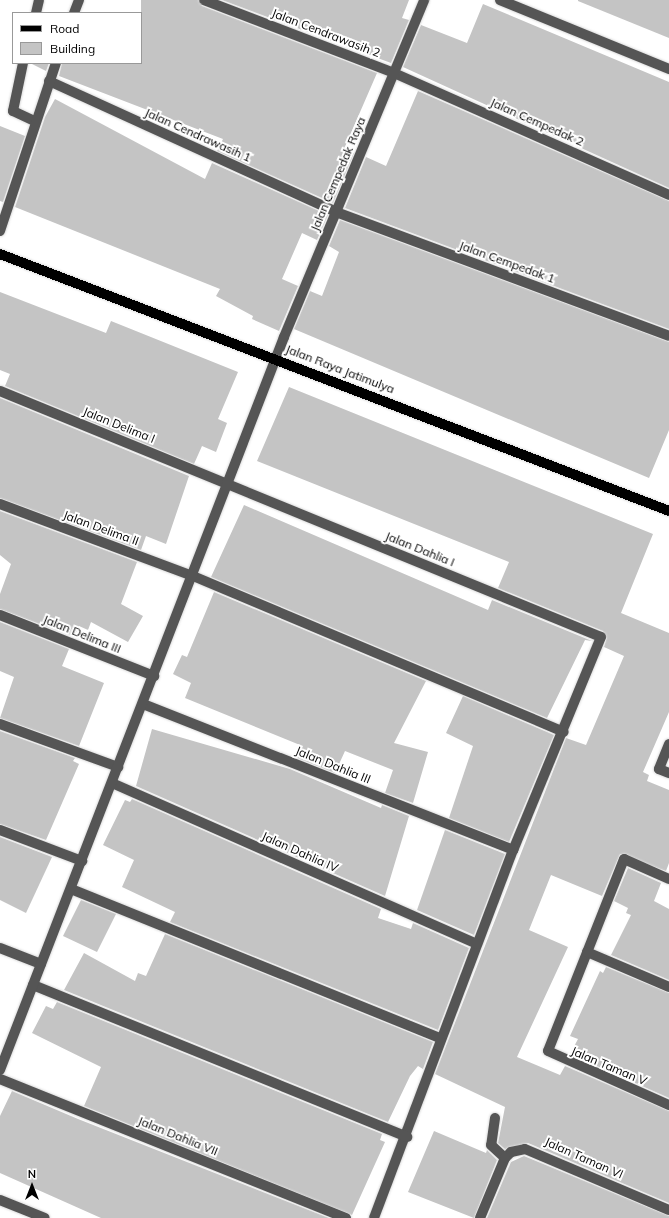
<!DOCTYPE html>
<style>
body{margin:0}
#map{position:relative;width:669px;height:1218px;overflow:hidden;background:#fff;font-family:Mulish,sans-serif}
div>[style]{position:absolute}
[style*='--x']{left:calc(var(--x)*1px);top:calc(var(--y)*1px);width:calc(var(--w)*1px);rotate:calc(var(--a)*1deg)}
.building>*{inset:0;background:#c4c4c4}
.roads{filter:drop-shadow(0 0 1px #dbdbdb) drop-shadow(0 0 1px #dbdbdb)}
.minor>*{height:10px;margin:-5px;padding:0 5px;transform-origin:5px;border-radius:5px;background:#555}
.major>*{height:10px;margin:-5px;padding:0 5px;transform-origin:5px;border-radius:5px;background:#000}
span{translate:-50% -50%;white-space:nowrap;text-align:center;line-height:1.15;-webkit-text-stroke:4px #fff;paint-order:stroke}
.street-label{font-size:12px;color:#000}
.legend{position:absolute;left:12px;top:12px;width:130px;height:52px;box-sizing:border-box;background:#fff;border:1px solid #999;margin:0;padding:5px 7px;list-style:none;font-size:12px;color:#000}
.legend li{display:flex;align-items:center;gap:8px;height:20px}
.legend b{width:20px;border:1px solid #999}
.north{position:absolute;left:12px;top:1166px;width:40px;height:40px;-webkit-text-stroke:3px #fff;paint-order:stroke;rotate:0deg;font-size:11px;font-weight:700;line-height:16px;text-align:center;color:#000}
.north::after{content:'';display:block;margin:auto;width:14px;height:18px;background:#000;clip-path:polygon(50% 0,100% 100%,50% 72%,0 100%)}
</style>
<div id="map">
<div class="building">
<i style="clip-path:polygon(141px 0,198px 0,202px 6px,377px 73px,344px 149px,354px 153px,333px 203px,217px 151px,223px 139px,59px 76px,62px 63px,141px 63px)"></i>
<i style="clip-path:polygon(222px 0,409px 0,402px 18px,409px 20px,391px 63px)"></i>
<i style="clip-path:polygon(669px 0,669px 38px,578px 1px,578px 0)"></i>
<i style="clip-path:polygon(483px 4px,669px 82px,669px 188px,403px 67px,421px 25px,467px 43px)"></i>
<i style="clip-path:polygon(30px 63px,49px 63px,46px 71px)"></i>
<i style="clip-path:polygon(418px 91px,669px 201px,669px 329px,345px 208px,366px 157px,386px 166px)"></i>
<i style="clip-path:polygon(55px 99px,205px 179px,212px 163px,328px 215px,317px 240px,302px 233px,282px 279px,298px 286px,279px 331px,252px 319px,253px 316px,216px 296px,220px 289px,15px 207px,45px 117px)"></i>
<i style="clip-path:polygon(0 126px,25px 136px,3px 202px,0 201px)"></i>
<i style="clip-path:polygon(340px 220px,669px 342px,669px 430px,649px 478px,294px 329px,310px 291px,322px 296px,339px 252px,329px 246px)"></i>
<i style="clip-path:polygon(0 292px,106px 333px,111px 321px,238px 372px,218px 419px,227px 423px,216px 452px,202px 446px,194px 464px,5px 386px,10px 374px,0 370px)"></i>
<i style="clip-path:polygon(289px 387px,653px 534px,621px 613px,669px 633px,669px 712px,643px 772px,649px 775px,647px 781px,669px 790px,669px 863px,666px 871px,620px 854px,602px 896px,551px 875px,529px 930px,568px 947px,517px 1057px,560px 1075px,565px 1066px,669px 1111px,669px 1203px,528px 1143px,505px 1149px,498px 1143px,505px 1107px,435px 1074px,566px 738px,586px 745px,624px 656px,604px 647px,607px 637px,603px 631px,498px 588px,509px 562px,257px 461px)"></i>
<i style="clip-path:polygon(0 398px,189px 476px,166px 544px,146px 536px,141px 550px,0 498px)"></i>
<i style="clip-path:polygon(244px 505px,488px 610px,492px 600px,592px 641px,585px 640px,547px 718px,211px 577px)"></i>
<i style="clip-path:polygon(0 511px,137px 562px,121px 604px,143px 616px,128px 642px,91px 622px,88px 630px,79px 626px,74px 637px,0 609px,0 594px,11px 564px,0 555px)"></i>
<i style="clip-path:polygon(214px 592px,426px 681px,394px 743px,428px 752px,413px 803px,385px 793px,393px 770px,345px 751px,335px 773px,295px 757px,300px 745px,185px 698px,191px 683px,173px 674px,182px 655px,187px 657px)"></i>
<i style="clip-path:polygon(0 622px,69px 649px,62px 666px,104px 683px,79px 746px,0 718px,14px 677px,0 671px)"></i>
<i style="clip-path:polygon(463px 696px,554px 735px,509px 842px,449px 818px,473px 746px,446px 733px)"></i>
<i style="clip-path:polygon(152px 729px,290px 769px,381px 808px,382px 805px,409px 816px,385px 896px,136px 786px)"></i>
<i style="clip-path:polygon(0 731px,75px 758px,73px 761px,79px 764px,46px 840px,0 824px)"></i>
<i style="clip-path:polygon(132px 799px,381px 909px,378px 918px,411px 929px,413px 923px,469px 948px,438px 1030px,170px 922px,175px 912px,122px 887px,134px 860px,103px 845px,125px 800px,130px 802px)"></i>
<i style="clip-path:polygon(445px 830px,505px 854px,474px 935px,417px 910px)"></i>
<i style="clip-path:polygon(0 837px,52px 857px,26px 913px,0 900px)"></i>
<i style="clip-path:polygon(628px 868px,661px 883px,654px 901px,669px 909px,669px 980px,611px 955px,631px 915px,626px 913px,628px 908px,614px 901px)"></i>
<i style="clip-path:polygon(81px 900px,116px 914px,97px 952px,63px 936px)"></i>
<i style="clip-path:polygon(165px 934px,433px 1042px,423px 1069px,418px 1066px,410px 1076px,388px 1122px,64px 990px,84px 953px,135px 981px,138px 973px,146px 976px)"></i>
<i style="clip-path:polygon(606px 967px,669px 993px,669px 1098px,570px 1054px,578px 1039px,570px 1036px,600px 971px,603px 973px)"></i>
<i style="clip-path:polygon(57px 1002px,382px 1134px,380px 1140px,385px 1142px,352px 1215px,84px 1106px,101px 1067px,32px 1033px,46px 1006px,53px 1009px)"></i>
<i style="clip-path:polygon(12px 1091px,78px 1119px,329px 1218px,101px 1218px,0 1173px,0 1116px)"></i>
<i style="clip-path:polygon(434px 1131px,486px 1153px,487px 1150px,497px 1160px,474px 1218px,408px 1192px)"></i>
<i style="clip-path:polygon(524px 1156px,669px 1216px,669px 1218px,487px 1218px,511px 1162px)"></i>
</div>
<div class="roads">
<div class="minor">
<i style="--x:204;--y:0;--w:204;--a:21"></i>
<i style="--x:394;--y:73;--w:301;--a:23.9"></i>
<i style="--x:500;--y:0;--w:183;--a:22.2"></i>
<i style="--x:36;--y:13;--w:13;--a:-77"></i>
<i style="--x:74;--y:13;--w:14;--a:-69"></i>
<i style="--x:23;--y:63;--w:49;--a:101.8"></i>
<i style="--x:13;--y:111;--w:23;--a:25"></i>
<i style="--x:49;--y:81;--w:315;--a:24.5"></i>
<i style="--x:336;--y:212;--w:355;--a:20.4"></i>
<i style="--x:0;--y:231;--w:177;--a:-71.6"></i>
<i style="--x:0;--y:391;--w:649;--a:22.26"></i>
<i style="--x:601;--y:637;--w:230;--a:112.4"></i>
<i style="--x:513;--y:850;--w:393;--a:110.7"></i>
<i style="--x:0;--y:504;--w:206;--a:20.5"></i>
<i style="--x:193;--y:576;--w:402;--a:22.8"></i>
<i style="--x:0;--y:615;--w:166;--a:21.6"></i>
<i style="--x:143;--y:704;--w:398;--a:21.5"></i>
<i style="--x:0;--y:724;--w:126;--a:20"></i>
<i style="--x:669;--y:744;--w:27;--a:112"></i>
<i style="--x:659;--y:769;--w:11;--a:22"></i>
<i style="--x:112;--y:783;--w:399;--a:23.8"></i>
<i style="--x:0;--y:830;--w:88;--a:20.7"></i>
<i style="--x:669;--y:879;--w:49;--a:-156"></i>
<i style="--x:624;--y:859;--w:206;--a:111.6"></i>
<i style="--x:548;--y:1051;--w:133;--a:24.1"></i>
<i style="--x:71;--y:889;--w:398;--a:22"></i>
<i style="--x:0;--y:948;--w:44;--a:21.3"></i>
<i style="--x:587;--y:952;--w:89;--a:23.1"></i>
<i style="--x:33;--y:985;--w:404;--a:22.1"></i>
<i style="--x:0;--y:1070;--w:786;--a:-68.82"></i>
<i style="--x:284;--y:337;--w:365;--a:-67.4"></i>
<i style="--x:0;--y:1079;--w:373;--a:21.9"></i>
<i style="--x:495;--y:1118;--w:27;--a:98"></i>
<i style="--x:491;--y:1145;--w:19;--a:43"></i>
<i style="--x:0;--y:1200;--w:48;--a:21.8"></i>
<i style="--x:480;--y:1218;--w:65;--a:-67.4"></i>
<i style="--x:505;--y:1158;--w:8;--a:-45"></i>
<i style="--x:511;--y:1152;--w:14;--a:-12"></i>
<i style="--x:525;--y:1149;--w:156;--a:23"></i>
</div>
<div class="major">
<i style="--x:0;--y:254;--w:717;--a:21.01"></i>
</div>
</div>
<div class="street-label">
<span style="left:326px;top:33px;rotate:21deg">Jalan Cendrawasih 2</span>
<span style="left:537px;top:122px;rotate:24deg">Jalan Cempedak 2</span>
<span style="left:198px;top:135px;rotate:24deg">Jalan Cendrawasih 1</span>
<span style="left:338px;top:174px;rotate:-67deg">Jalan Cempedak Raya</span>
<span style="left:507px;top:262px;rotate:20deg">Jalan Cempedak 1</span>
<span style="left:340px;top:369px;rotate:21deg">Jalan Raya Jatimulya</span>
<span style="left:119px;top:425px;rotate:22deg">Jalan Delima I</span>
<span style="left:101px;top:528px;rotate:20deg">Jalan Delima II</span>
<span style="left:420px;top:549px;rotate:22deg">Jalan Dahlia I</span>
<span style="left:82px;top:634px;rotate:22deg">Jalan Delima III</span>
<span style="left:333px;top:765px;rotate:22deg">Jalan Dahlia III</span>
<span style="left:300px;top:852px;rotate:24deg">Jalan Dahlia IV</span>
<span style="left:609px;top:1066px;rotate:23deg">Jalan Taman V</span>
<span style="left:178px;top:1136px;rotate:22deg">Jalan Dahlia VII</span>
<span style="left:584px;top:1158px;rotate:24deg">Jalan Taman VI</span>
</div>
<ul class="legend">
<li><b style="height:5px;background:#000"></b>Road</li>
<li><b style="height:11px;background:#c4c4c4"></b>Building</li>
</ul>
<div class="north">N</div>
</div>
